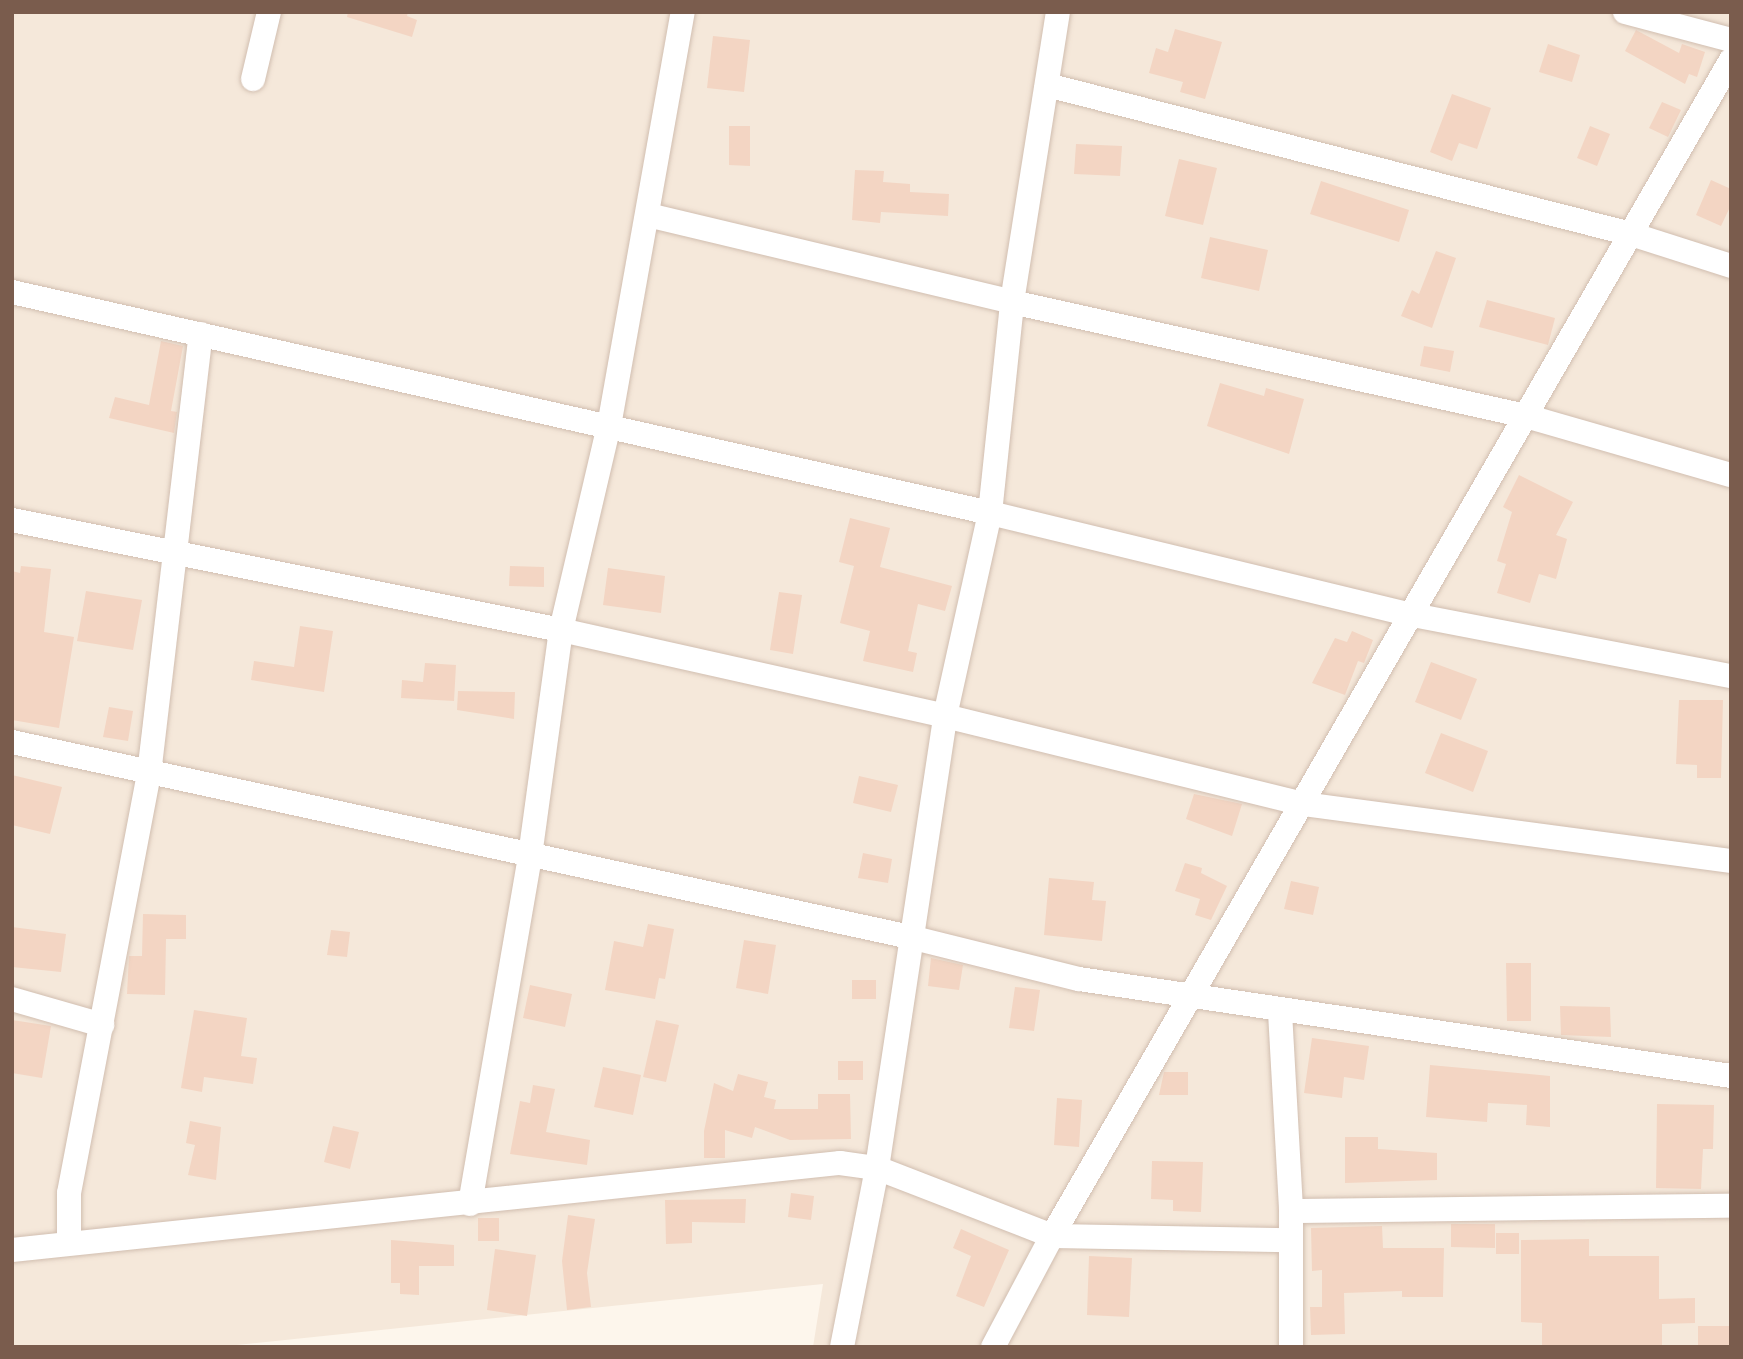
<!DOCTYPE html>
<style>
body{margin:0}
#map{position:relative;width:1743px;height:1359px;overflow:hidden;background:#fdf6ec;font-family:"Source Sans 3",sans-serif}
div>[style]{position:absolute}
[style*='--x']{left:calc(var(--x)*1px);top:calc(var(--y)*1px);width:calc(var(--w)*1px);rotate:calc(var(--a)*1deg)}
.residential>*{inset:0;background:#f5e8da}
.building>*{inset:0;background:#f3d5c3}
.roads{filter:drop-shadow(0 0 2px #d1beb0) drop-shadow(0 0 2px #d1beb0)}
.street>*{height:24px;margin:-12px;padding:0 12px;transform-origin:12px;border-radius:12px;background:#fff}
span{translate:-50% -50%;white-space:nowrap;text-align:center;line-height:1.15;-webkit-text-stroke:7px #fffaf3;paint-order:stroke}
.frame{position:absolute;inset:0;border:14px solid #7a5c4d;pointer-events:none}
</style>
<div id="map">
<div class="residential">
<i style="clip-path:polygon(12px 12px,1731px 12px,1731px 1347px,813px 1347px,823px 1284px,217px 1347px,12px 1347px)"></i>
</div>
<div class="building">
<i style="clip-path:polygon(348px 12px,408px 12px,407px 16px,417px 20px,412px 37px,347px 17px)"></i>
<i style="clip-path:polygon(1175px 29px,1222px 42px,1205px 99px,1180px 92px,1183px 82px,1149px 73px,1156px 48px,1168px 52px)"></i>
<i style="clip-path:polygon(1636px 30px,1679px 53px,1682px 44px,1705px 52px,1697px 77px,1689px 74px,1685px 84px,1625px 51px)"></i>
<i style="clip-path:polygon(713px 36px,750px 40px,744px 92px,707px 88px)"></i>
<i style="clip-path:polygon(1548px 44px,1580px 55px,1572px 82px,1539px 72px)"></i>
<i style="clip-path:polygon(1452px 94px,1491px 108px,1477px 149px,1459px 143px,1452px 161px,1430px 152px)"></i>
<i style="clip-path:polygon(1662px 102px,1681px 110px,1668px 137px,1649px 128px)"></i>
<i style="clip-path:polygon(729px 126px,750px 126px,750px 166px,729px 165px)"></i>
<i style="clip-path:polygon(1590px 126px,1610px 134px,1597px 166px,1577px 158px)"></i>
<i style="clip-path:polygon(1076px 144px,1122px 146px,1120px 176px,1074px 174px)"></i>
<i style="clip-path:polygon(1179px 159px,1217px 168px,1203px 225px,1165px 216px)"></i>
<i style="clip-path:polygon(855px 170px,884px 171px,883px 182px,910px 184px,910px 192px,949px 194px,948px 216px,881px 212px,880px 223px,852px 220px)"></i>
<i style="clip-path:polygon(1711px 180px,1731px 189px,1731px 205px,1721px 226px,1696px 215px)"></i>
<i style="clip-path:polygon(1321px 181px,1409px 210px,1399px 242px,1310px 214px)"></i>
<i style="clip-path:polygon(1210px 237px,1268px 250px,1259px 291px,1201px 278px)"></i>
<i style="clip-path:polygon(1436px 251px,1456px 258px,1432px 328px,1401px 316px,1412px 290px,1419px 294px)"></i>
<i style="clip-path:polygon(1487px 300px,1555px 318px,1548px 345px,1479px 327px)"></i>
<i style="clip-path:polygon(161px 341px,183px 346px,171px 411px,177px 412px,174px 433px,109px 418px,115px 397px,149px 405px)"></i>
<i style="clip-path:polygon(1424px 346px,1454px 351px,1450px 372px,1420px 366px)"></i>
<i style="clip-path:polygon(1220px 383px,1264px 396px,1266px 388px,1304px 399px,1289px 454px,1207px 426px)"></i>
<i style="clip-path:polygon(1519px 475px,1573px 502px,1556px 535px,1567px 539px,1556px 579px,1539px 574px,1530px 603px,1497px 593px,1506px 564px,1497px 561px,1512px 512px,1503px 507px)"></i>
<i style="clip-path:polygon(850px 518px,890px 528px,880px 567px,952px 586px,945px 611px,918px 604px,908px 651px,917px 653px,913px 672px,863px 661px,870px 631px,840px 623px,854px 566px,839px 562px)"></i>
<i style="clip-path:polygon(21px 566px,51px 569px,44px 632px,74px 637px,59px 728px,12px 720px,12px 571px,20px 573px)"></i>
<i style="clip-path:polygon(510px 566px,544px 567px,544px 587px,509px 586px)"></i>
<i style="clip-path:polygon(608px 568px,665px 576px,661px 613px,603px 605px)"></i>
<i style="clip-path:polygon(86px 591px,142px 600px,133px 650px,77px 641px)"></i>
<i style="clip-path:polygon(779px 592px,802px 595px,793px 654px,770px 650px)"></i>
<i style="clip-path:polygon(300px 626px,333px 631px,324px 692px,251px 680px,254px 661px,294px 667px)"></i>
<i style="clip-path:polygon(1352px 631px,1373px 640px,1364px 663px,1358px 661px,1345px 695px,1312px 683px,1335px 638px,1347px 642px)"></i>
<i style="clip-path:polygon(1431px 662px,1477px 679px,1461px 720px,1415px 702px)"></i>
<i style="clip-path:polygon(425px 663px,456px 665px,454px 701px,401px 698px,402px 680px,423px 682px)"></i>
<i style="clip-path:polygon(458px 691px,515px 692px,514px 719px,457px 710px)"></i>
<i style="clip-path:polygon(1679px 700px,1723px 700px,1721px 778px,1697px 778px,1697px 765px,1676px 764px)"></i>
<i style="clip-path:polygon(109px 707px,133px 711px,128px 741px,103px 737px)"></i>
<i style="clip-path:polygon(1441px 733px,1488px 751px,1473px 792px,1425px 773px)"></i>
<i style="clip-path:polygon(12px 775px,62px 787px,50px 834px,12px 825px)"></i>
<i style="clip-path:polygon(859px 776px,898px 785px,891px 812px,853px 803px)"></i>
<i style="clip-path:polygon(1194px 794px,1242px 804px,1232px 836px,1186px 819px)"></i>
<i style="clip-path:polygon(863px 853px,892px 859px,888px 883px,858px 878px)"></i>
<i style="clip-path:polygon(1185px 863px,1202px 868px,1201px 873px,1227px 886px,1211px 920px,1195px 915px,1200px 899px,1175px 891px)"></i>
<i style="clip-path:polygon(1049px 878px,1094px 882px,1092px 900px,1106px 901px,1102px 941px,1044px 935px)"></i>
<i style="clip-path:polygon(1291px 881px,1319px 887px,1313px 915px,1284px 909px)"></i>
<i style="clip-path:polygon(143px 914px,186px 915px,186px 939px,166px 939px,165px 995px,127px 994px,129px 956px,142px 956px)"></i>
<i style="clip-path:polygon(648px 924px,674px 929px,665px 979px,659px 978px,655px 999px,605px 990px,614px 941px,643px 947px)"></i>
<i style="clip-path:polygon(12px 927px,66px 934px,61px 972px,12px 967px)"></i>
<i style="clip-path:polygon(331px 930px,350px 932px,347px 957px,327px 955px)"></i>
<i style="clip-path:polygon(744px 940px,776px 945px,768px 994px,736px 988px)"></i>
<i style="clip-path:polygon(931px 958px,963px 965px,959px 990px,928px 986px)"></i>
<i style="clip-path:polygon(1506px 963px,1531px 963px,1531px 1021px,1507px 1021px)"></i>
<i style="clip-path:polygon(852px 980px,876px 980px,876px 999px,852px 999px)"></i>
<i style="clip-path:polygon(530px 985px,572px 994px,565px 1027px,523px 1018px)"></i>
<i style="clip-path:polygon(1015px 987px,1040px 990px,1034px 1031px,1009px 1028px)"></i>
<i style="clip-path:polygon(1560px 1006px,1610px 1007px,1611px 1037px,1561px 1035px)"></i>
<i style="clip-path:polygon(194px 1010px,247px 1018px,241px 1056px,257px 1058px,253px 1084px,204px 1077px,202px 1092px,181px 1088px)"></i>
<i style="clip-path:polygon(12px 1020px,51px 1026px,42px 1078px,12px 1073px)"></i>
<i style="clip-path:polygon(656px 1020px,679px 1025px,666px 1082px,643px 1077px)"></i>
<i style="clip-path:polygon(1312px 1038px,1369px 1046px,1364px 1080px,1344px 1077px,1342px 1098px,1304px 1093px)"></i>
<i style="clip-path:polygon(838px 1061px,863px 1061px,863px 1080px,838px 1080px)"></i>
<i style="clip-path:polygon(1430px 1065px,1550px 1076px,1550px 1127px,1526px 1125px,1527px 1105px,1488px 1103px,1487px 1122px,1426px 1117px)"></i>
<i style="clip-path:polygon(603px 1067px,641px 1075px,633px 1115px,594px 1107px)"></i>
<i style="clip-path:polygon(1164px 1072px,1188px 1072px,1188px 1095px,1159px 1095px)"></i>
<i style="clip-path:polygon(738px 1074px,768px 1082px,764px 1097px,776px 1100px,774px 1109px,818px 1109px,818px 1094px,850px 1094px,851px 1139px,790px 1140px,755px 1127px,752px 1138px,725px 1130px,725px 1158px,704px 1158px,704px 1131px,714px 1083px,733px 1091px)"></i>
<i style="clip-path:polygon(533px 1085px,555px 1089px,546px 1132px,590px 1140px,587px 1165px,510px 1154px,520px 1101px,530px 1103px)"></i>
<i style="clip-path:polygon(1057px 1098px,1082px 1100px,1079px 1147px,1054px 1145px)"></i>
<i style="clip-path:polygon(1657px 1104px,1714px 1105px,1713px 1149px,1703px 1149px,1701px 1189px,1656px 1188px)"></i>
<i style="clip-path:polygon(190px 1121px,221px 1127px,216px 1180px,188px 1175px,195px 1145px,186px 1143px)"></i>
<i style="clip-path:polygon(333px 1126px,359px 1132px,350px 1169px,324px 1162px)"></i>
<i style="clip-path:polygon(1345px 1137px,1378px 1137px,1378px 1149px,1437px 1153px,1437px 1180px,1345px 1183px)"></i>
<i style="clip-path:polygon(1152px 1161px,1203px 1162px,1201px 1212px,1173px 1211px,1173px 1200px,1151px 1199px)"></i>
<i style="clip-path:polygon(791px 1193px,814px 1196px,811px 1220px,788px 1217px)"></i>
<i style="clip-path:polygon(746px 1199px,745px 1223px,692px 1222px,692px 1243px,666px 1244px,665px 1200px)"></i>
<i style="clip-path:polygon(568px 1215px,595px 1219px,587px 1273px,591px 1307px,567px 1310px,562px 1261px)"></i>
<i style="clip-path:polygon(478px 1218px,499px 1218px,499px 1241px,478px 1241px)"></i>
<i style="clip-path:polygon(1451px 1224px,1495px 1224px,1495px 1248px,1451px 1247px)"></i>
<i style="clip-path:polygon(1382px 1226px,1383px 1248px,1444px 1248px,1443px 1297px,1402px 1297px,1402px 1291px,1344px 1293px,1345px 1334px,1311px 1335px,1310px 1307px,1322px 1307px,1322px 1270px,1312px 1271px,1311px 1228px)"></i>
<i style="clip-path:polygon(961px 1229px,1009px 1250px,984px 1307px,956px 1296px,971px 1256px,953px 1248px)"></i>
<i style="clip-path:polygon(1496px 1233px,1519px 1233px,1519px 1254px,1496px 1254px)"></i>
<i style="clip-path:polygon(1589px 1239px,1589px 1256px,1659px 1256px,1659px 1299px,1695px 1298px,1695px 1323px,1662px 1324px,1662px 1347px,1542px 1347px,1542px 1323px,1521px 1322px,1521px 1240px)"></i>
<i style="clip-path:polygon(391px 1240px,454px 1245px,454px 1266px,419px 1266px,419px 1295px,400px 1294px,400px 1283px,391px 1283px)"></i>
<i style="clip-path:polygon(495px 1249px,536px 1255px,527px 1316px,487px 1310px)"></i>
<i style="clip-path:polygon(1089px 1256px,1132px 1258px,1129px 1317px,1087px 1315px)"></i>
<i style="clip-path:polygon(1698px 1326px,1731px 1326px,1731px 1347px,1698px 1347px)"></i>
</div>
<div class="roads">
<div class="street">
<i style="--x:1625;--y:12;--w:110;--a:14.8"></i>
<i style="--x:253;--y:79;--w:69;--a:-76.6"></i>
<i style="--x:1047;--y:85;--w:603;--a:14.31"></i>
<i style="--x:1631;--y:234;--w:105;--a:17.7"></i>
<i style="--x:648;--y:215;--w:374;--a:13.4"></i>
<i style="--x:1012;--y:302;--w:526;--a:12.51"></i>
<i style="--x:1526;--y:416;--w:213;--a:16.1"></i>
<i style="--x:12;--y:292;--w:1003;--a:12.73"></i>
<i style="--x:990;--y:513;--w:435;--a:13.6"></i>
<i style="--x:1413;--y:615;--w:324;--a:10.9"></i>
<i style="--x:12;--y:520;--w:560;--a:11.33"></i>
<i style="--x:561;--y:630;--w:394;--a:12.6"></i>
<i style="--x:945;--y:716;--w:369;--a:13.8"></i>
<i style="--x:1303;--y:804;--w:432;--a:7.6"></i>
<i style="--x:12;--y:742;--w:919;--a:12.25"></i>
<i style="--x:910;--y:937;--w:174;--a:14"></i>
<i style="--x:1079;--y:979;--w:659;--a:8.46"></i>
<i style="--x:12;--y:999;--w:94;--a:16.1"></i>
<i style="--x:1280;--y:1012;--w:199;--a:86.8"></i>
<i style="--x:1291;--y:1211;--w:136;--a:90"></i>
<i style="--x:470;--y:1204;--w:353;--a:-80.2"></i>
<i style="--x:530;--y:856;--w:228;--a:-82.2"></i>
<i style="--x:561;--y:630;--w:210;--a:-76.8"></i>
<i style="--x:609;--y:426;--w:421;--a:-79.9"></i>
<i style="--x:1291;--y:1211;--w:440;--a:-0.7"></i>
<i style="--x:69;--y:1243;--w:50;--a:-90"></i>
<i style="--x:69;--y:1193;--w:427;--a:-79.2"></i>
<i style="--x:149;--y:774;--w:443;--a:-83.3"></i>
<i style="--x:12;--y:1250;--w:833;--a:-6"></i>
<i style="--x:840;--y:1163;--w:37;--a:8"></i>
<i style="--x:877;--y:1168;--w:188;--a:21.2"></i>
<i style="--x:1052;--y:1236;--w:239;--a:1"></i>
<i style="--x:842;--y:1347;--w:182;--a:-78.9"></i>
<i style="--x:877;--y:1168;--w:457;--a:-81.4"></i>
<i style="--x:945;--y:716;--w:208;--a:-77.5"></i>
<i style="--x:990;--y:513;--w:212;--a:-84"></i>
<i style="--x:1012;--y:302;--w:294;--a:-81"></i>
<i style="--x:993;--y:1347;--w:126;--a:-62"></i>
<i style="--x:1052;--y:1236;--w:1358;--a:-60"></i>
</div>
</div>
<div class="frame"></div>
</div>
